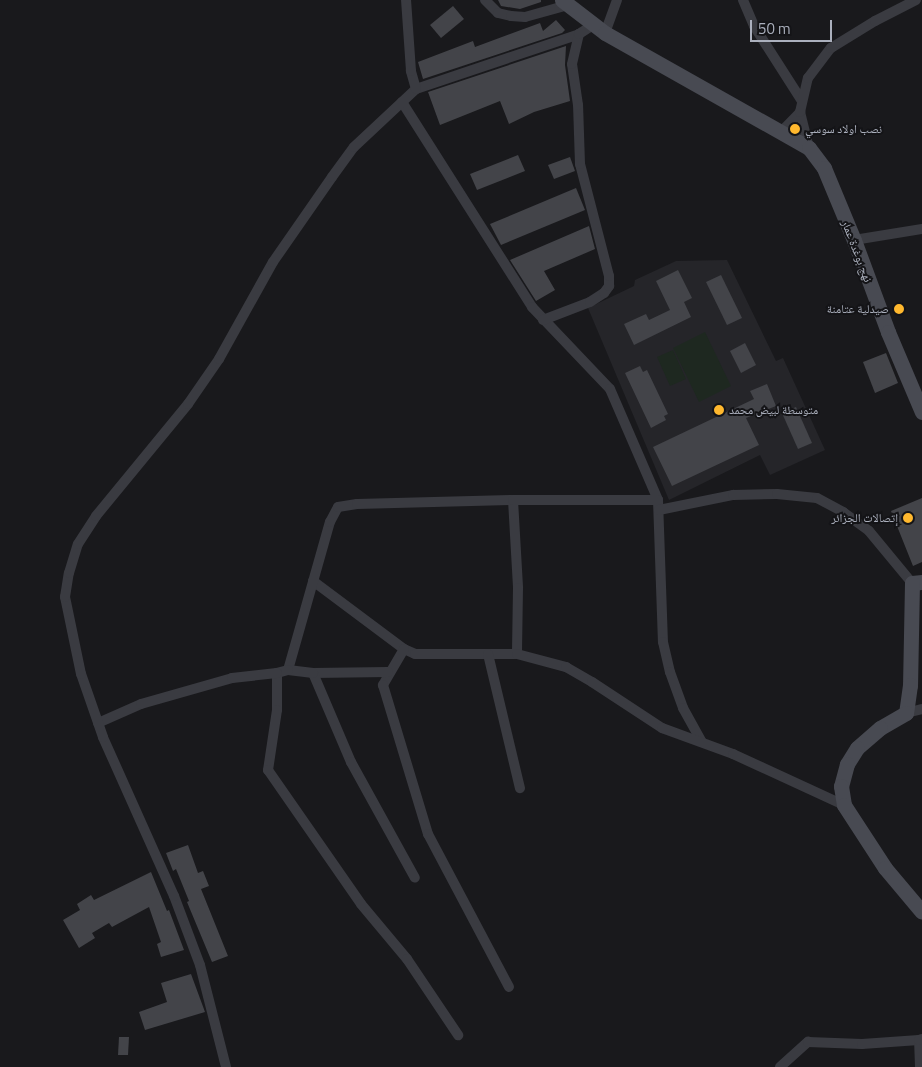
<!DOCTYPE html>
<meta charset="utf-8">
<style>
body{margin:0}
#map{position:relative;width:922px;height:1067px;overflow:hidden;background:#19191c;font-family:"Titillium Web","Noto Naskh Arabic",sans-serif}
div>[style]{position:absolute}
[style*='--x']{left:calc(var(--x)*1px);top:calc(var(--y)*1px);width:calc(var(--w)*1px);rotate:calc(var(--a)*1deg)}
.built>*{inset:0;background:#252529}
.green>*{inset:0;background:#1e2820}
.building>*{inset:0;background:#434449}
.minor>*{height:10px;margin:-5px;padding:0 5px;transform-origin:5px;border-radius:5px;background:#3a3b41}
.secondary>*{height:15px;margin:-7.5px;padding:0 7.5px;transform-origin:7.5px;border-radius:7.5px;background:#484a52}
.dots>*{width:14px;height:14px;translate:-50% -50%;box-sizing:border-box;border:2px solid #141417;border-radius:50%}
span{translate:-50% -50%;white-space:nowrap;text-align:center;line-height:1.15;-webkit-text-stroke:4px #141417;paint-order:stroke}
.poi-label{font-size:12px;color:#abb0bd}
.left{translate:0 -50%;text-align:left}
.right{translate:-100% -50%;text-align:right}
.street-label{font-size:12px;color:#abb0bd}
.scale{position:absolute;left:750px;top:20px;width:82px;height:22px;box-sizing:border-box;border:2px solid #abb0bd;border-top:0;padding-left:6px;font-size:15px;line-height:18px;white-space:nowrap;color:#abb0bd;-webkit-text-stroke:4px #141417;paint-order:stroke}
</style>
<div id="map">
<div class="built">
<i style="clip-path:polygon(727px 260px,776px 361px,783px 358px,825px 450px,770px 475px,760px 455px,669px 500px,588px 308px,634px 286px,635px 280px,676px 261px)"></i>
</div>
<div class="green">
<i style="clip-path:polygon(705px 332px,731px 386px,699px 402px,673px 348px)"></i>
<i style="clip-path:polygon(673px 350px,686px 379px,670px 386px,657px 357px)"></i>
</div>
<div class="building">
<i style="clip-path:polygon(498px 0,541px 0,541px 2px,520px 9px,501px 6px)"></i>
<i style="clip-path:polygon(453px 6px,464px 19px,441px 38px,430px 25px)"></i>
<i style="clip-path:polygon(556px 20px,565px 30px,562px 33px,423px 79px,418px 62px,473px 41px,475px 47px,540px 23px,543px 31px)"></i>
<i style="clip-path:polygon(566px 46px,565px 65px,570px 101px,534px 112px,509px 124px,500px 101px,440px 125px,428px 92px)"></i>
<i style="clip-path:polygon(518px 155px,525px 171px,477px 190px,470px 174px)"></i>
<i style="clip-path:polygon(570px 157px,575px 171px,554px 179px,548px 165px)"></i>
<i style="clip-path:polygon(576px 188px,585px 210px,501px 245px,490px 224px)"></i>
<i style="clip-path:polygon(589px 226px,595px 249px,544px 271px,555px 290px,536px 301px,510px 260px)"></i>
<i style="clip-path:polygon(678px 270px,692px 298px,684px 302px,691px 317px,634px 345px,624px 324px,646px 314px,649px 320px,670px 310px,656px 281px)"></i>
<i style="clip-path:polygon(721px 275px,742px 318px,727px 325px,706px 282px)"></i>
<i style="clip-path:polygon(745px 343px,756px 365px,741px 373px,730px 351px)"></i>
<i style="clip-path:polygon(886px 353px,898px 383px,875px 393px,863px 362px)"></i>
<i style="clip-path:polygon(640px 366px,643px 372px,647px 370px,668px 414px,664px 416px,666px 420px,651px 428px,625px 373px)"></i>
<i style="clip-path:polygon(767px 384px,776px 406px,746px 418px,759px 445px,672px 486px,653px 447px,754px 399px,750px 391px)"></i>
<i style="clip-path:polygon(796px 407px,812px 443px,798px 449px,782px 413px)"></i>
<i style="clip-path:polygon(922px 498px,922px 562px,913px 566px,891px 511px)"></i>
<i style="clip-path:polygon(188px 845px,198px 873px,203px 871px,209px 886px,201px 889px,228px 956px,212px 962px,187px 902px,189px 901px,176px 869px,173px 871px,166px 853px)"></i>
<i style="clip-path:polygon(151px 872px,167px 911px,169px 910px,184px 950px,161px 957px,157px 944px,161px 942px,149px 907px,112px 927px,109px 923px,92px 933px,95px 938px,79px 948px,63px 920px,80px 910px,77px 904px,91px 895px,94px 900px)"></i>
<i style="clip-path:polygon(191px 974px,205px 1012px,145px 1030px,139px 1012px,167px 1002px,161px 983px)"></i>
<i style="clip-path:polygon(119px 1037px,129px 1037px,128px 1055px,118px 1055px)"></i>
</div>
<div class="minor">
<i style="--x:485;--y:0;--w:18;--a:45"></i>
<i style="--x:498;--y:13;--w:13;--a:13"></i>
<i style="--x:511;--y:16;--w:14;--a:4"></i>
<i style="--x:525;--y:17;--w:45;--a:-15.6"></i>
<i style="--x:743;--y:0;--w:28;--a:67"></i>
<i style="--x:754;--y:26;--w:89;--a:57.4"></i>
<i style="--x:605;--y:33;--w:35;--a:-70"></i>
<i style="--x:416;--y:89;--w:172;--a:-18.6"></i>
<i style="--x:402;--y:102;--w:243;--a:57.6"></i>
<i style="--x:532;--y:307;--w:113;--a:46.4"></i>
<i style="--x:610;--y:389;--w:121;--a:66.6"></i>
<i style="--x:658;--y:500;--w:142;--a:88"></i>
<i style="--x:663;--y:642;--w:31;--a:77"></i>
<i style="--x:670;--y:672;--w:38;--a:70"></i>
<i style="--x:683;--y:708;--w:39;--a:61"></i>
<i style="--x:800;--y:112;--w:37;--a:76"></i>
<i style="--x:781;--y:132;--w:28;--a:-46"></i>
<i style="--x:800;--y:112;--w:35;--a:-77"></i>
<i style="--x:808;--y:78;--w:38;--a:-53"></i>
<i style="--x:831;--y:48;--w:52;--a:-31.5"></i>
<i style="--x:875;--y:21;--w:46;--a:-27.1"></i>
<i style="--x:854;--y:240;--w:69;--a:-9.2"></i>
<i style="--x:543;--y:320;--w:50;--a:-21"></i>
<i style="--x:590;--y:302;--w:17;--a:-33"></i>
<i style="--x:604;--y:293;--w:9;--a:-54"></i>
<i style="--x:609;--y:286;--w:10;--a:-90"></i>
<i style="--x:609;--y:276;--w:116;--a:-104.5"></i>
<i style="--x:580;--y:164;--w:59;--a:-91.9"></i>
<i style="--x:578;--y:105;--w:41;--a:-98.3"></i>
<i style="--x:572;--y:64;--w:31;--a:-77"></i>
<i style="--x:579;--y:34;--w:17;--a:-33"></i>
<i style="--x:513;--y:500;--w:88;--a:86.7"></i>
<i style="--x:518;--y:588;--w:66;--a:90.9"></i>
<i style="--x:659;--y:510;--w:76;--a:-11.5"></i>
<i style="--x:733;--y:495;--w:44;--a:-1.3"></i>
<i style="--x:777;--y:494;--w:40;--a:5.7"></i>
<i style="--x:817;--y:498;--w:30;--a:28"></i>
<i style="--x:843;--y:512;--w:32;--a:36"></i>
<i style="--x:869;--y:531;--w:67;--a:50.4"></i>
<i style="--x:313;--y:581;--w:114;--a:36.8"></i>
<i style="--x:404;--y:649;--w:12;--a:24"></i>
<i style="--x:415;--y:654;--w:102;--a:0"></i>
<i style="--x:517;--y:654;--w:51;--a:14.9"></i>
<i style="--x:566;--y:667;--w:30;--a:30"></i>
<i style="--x:592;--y:682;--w:84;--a:33.3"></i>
<i style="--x:662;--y:728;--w:76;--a:20.1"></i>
<i style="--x:733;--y:754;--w:122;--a:24.7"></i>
<i style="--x:404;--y:649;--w:42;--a:120.3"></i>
<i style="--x:383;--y:685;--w:156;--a:73.2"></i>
<i style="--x:428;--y:834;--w:173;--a:62.1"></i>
<i style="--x:488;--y:654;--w:138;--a:76.6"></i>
<i style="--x:288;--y:670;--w:154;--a:-74.2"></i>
<i style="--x:330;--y:522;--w:17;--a:-62"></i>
<i style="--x:338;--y:507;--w:19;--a:-9"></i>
<i style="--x:357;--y:504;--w:156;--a:-1.5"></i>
<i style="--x:513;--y:500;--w:145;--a:0"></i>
<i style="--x:388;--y:672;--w:75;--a:179.2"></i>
<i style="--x:313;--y:673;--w:97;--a:66.9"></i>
<i style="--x:351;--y:762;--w:132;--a:61.1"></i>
<i style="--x:313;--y:673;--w:25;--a:-173"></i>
<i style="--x:288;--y:670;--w:11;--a:165"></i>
<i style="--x:277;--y:673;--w:37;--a:90"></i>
<i style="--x:277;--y:710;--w:61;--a:98.5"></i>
<i style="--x:268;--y:770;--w:163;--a:55.2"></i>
<i style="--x:361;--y:904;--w:72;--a:50.1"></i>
<i style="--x:407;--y:959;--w:92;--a:56.1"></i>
<i style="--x:906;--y:713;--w:16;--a:-14"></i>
<i style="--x:98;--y:723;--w:47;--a:-23.8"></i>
<i style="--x:141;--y:704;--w:95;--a:-15.9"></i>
<i style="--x:232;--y:678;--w:45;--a:-6.3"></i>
<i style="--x:226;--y:1067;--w:105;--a:-104.3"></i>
<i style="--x:200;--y:965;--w:74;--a:-110.6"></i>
<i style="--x:174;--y:896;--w:174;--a:-114.1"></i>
<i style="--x:103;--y:737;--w:67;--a:-109.2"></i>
<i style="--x:81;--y:674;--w:79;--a:-101.7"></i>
<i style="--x:65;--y:597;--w:24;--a:-81"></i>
<i style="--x:69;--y:573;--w:30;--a:-73"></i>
<i style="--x:78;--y:544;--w:33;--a:-57"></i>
<i style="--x:96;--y:516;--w:145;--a:-50.6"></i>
<i style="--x:188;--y:404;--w:55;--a:-55.4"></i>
<i style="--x:219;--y:359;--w:111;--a:-60.9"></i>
<i style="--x:273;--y:262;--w:103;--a:-55.2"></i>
<i style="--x:332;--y:177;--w:37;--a:-54"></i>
<i style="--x:354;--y:147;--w:85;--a:-43.1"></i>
<i style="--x:416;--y:89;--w:19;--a:-106"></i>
<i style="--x:411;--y:71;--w:71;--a:-94"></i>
<i style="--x:780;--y:1067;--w:38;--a:-42"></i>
<i style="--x:808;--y:1042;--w:54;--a:2.1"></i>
<i style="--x:862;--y:1044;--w:57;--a:-4"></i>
<i style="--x:920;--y:1067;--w:27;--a:-92"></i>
<i style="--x:919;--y:1040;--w:3;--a:-18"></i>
</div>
<div class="secondary">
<i style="--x:562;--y:0;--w:54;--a:37.5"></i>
<i style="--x:605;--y:33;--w:234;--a:29.4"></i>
<i style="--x:809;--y:148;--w:25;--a:53"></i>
<i style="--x:824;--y:168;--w:78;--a:67.4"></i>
<i style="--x:854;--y:240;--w:98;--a:69.7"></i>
<i style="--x:888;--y:332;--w:87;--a:67"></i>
<i style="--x:922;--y:582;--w:10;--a:174"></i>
<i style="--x:912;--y:583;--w:102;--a:91.1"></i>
<i style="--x:910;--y:685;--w:28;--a:98"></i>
<i style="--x:906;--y:713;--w:30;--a:150"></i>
<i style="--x:880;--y:728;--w:30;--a:139"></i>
<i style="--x:857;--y:748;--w:19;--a:122"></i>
<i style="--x:847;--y:764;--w:23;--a:105"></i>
<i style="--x:841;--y:786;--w:19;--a:81"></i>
<i style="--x:844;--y:805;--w:75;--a:56.9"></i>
<i style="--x:885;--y:868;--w:57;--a:49.9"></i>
</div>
<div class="dots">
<i style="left:795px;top:129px;background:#ffb82e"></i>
<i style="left:899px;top:309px;background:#ffb82e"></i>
<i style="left:719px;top:410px;background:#ffb82e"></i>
<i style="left:908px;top:518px;background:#ffb82e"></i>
</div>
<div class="poi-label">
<span class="left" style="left:805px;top:129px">نصب اولاد سوسي</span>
<span class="right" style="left:889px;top:309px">صيدلية عتامنة</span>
<span class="left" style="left:729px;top:410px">متوسطة لبيض محمد</span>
<span class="right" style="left:898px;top:518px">إتصالات الجزائر</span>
</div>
<div class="street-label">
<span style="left:857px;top:251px;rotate:69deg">نهج بوغدة عمار</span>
</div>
<div class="scale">50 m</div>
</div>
